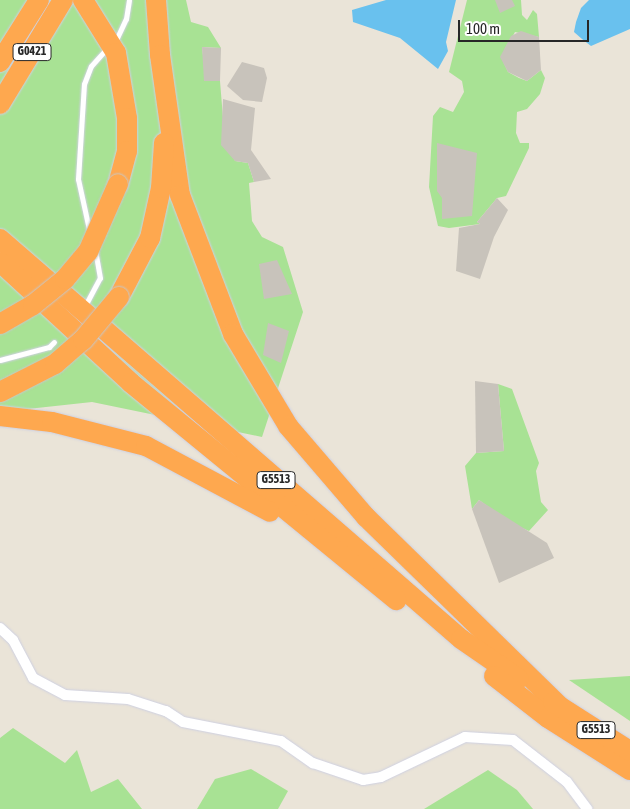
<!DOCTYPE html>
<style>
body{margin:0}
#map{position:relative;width:630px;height:809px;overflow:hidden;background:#eae4d8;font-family:"Asap Condensed",sans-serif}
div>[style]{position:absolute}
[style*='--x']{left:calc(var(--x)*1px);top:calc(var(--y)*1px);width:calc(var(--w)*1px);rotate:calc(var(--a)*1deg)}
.green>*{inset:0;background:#a8e294}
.water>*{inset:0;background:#69c1ee}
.building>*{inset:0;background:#c8c3bb}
.roads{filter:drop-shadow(0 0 1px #ced0e1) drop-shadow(0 0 1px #ced0e1)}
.lane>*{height:5px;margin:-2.5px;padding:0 2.5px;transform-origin:2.5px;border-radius:2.5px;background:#fff}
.street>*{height:10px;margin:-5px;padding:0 5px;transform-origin:5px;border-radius:5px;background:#fff}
.highway>*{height:20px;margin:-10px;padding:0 10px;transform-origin:10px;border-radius:10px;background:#fea84f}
.bridges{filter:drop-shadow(0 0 1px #c7c7c7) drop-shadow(0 0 1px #c7c7c7)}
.highway-bridge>*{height:20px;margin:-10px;padding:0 10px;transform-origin:10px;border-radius:10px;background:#fea84f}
span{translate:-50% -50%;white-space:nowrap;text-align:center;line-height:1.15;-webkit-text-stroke:4px #fff;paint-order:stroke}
.shield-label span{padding:1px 4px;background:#fff;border:1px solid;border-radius:4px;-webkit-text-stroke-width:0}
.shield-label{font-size:12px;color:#272727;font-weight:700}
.scale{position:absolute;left:458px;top:20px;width:131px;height:22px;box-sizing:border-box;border:2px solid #272727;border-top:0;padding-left:6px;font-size:15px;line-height:18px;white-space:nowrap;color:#272727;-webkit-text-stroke:4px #fff;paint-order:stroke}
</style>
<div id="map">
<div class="green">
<i style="clip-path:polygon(0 0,186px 0,191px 22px,208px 27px,221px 48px,202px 47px,206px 81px,220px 81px,223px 118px,235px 161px,248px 163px,254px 182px,249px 183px,252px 221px,262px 237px,283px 247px,303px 312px,262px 437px,92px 402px,0 412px)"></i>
<i style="clip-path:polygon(467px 0,521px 0,522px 15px,527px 20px,533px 10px,537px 14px,539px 37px,515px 32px,501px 57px,508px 72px,519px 78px,527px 81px,541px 70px,545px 78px,540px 94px,527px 109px,517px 112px,516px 133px,520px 143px,529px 143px,529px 148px,506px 196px,497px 198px,477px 222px,480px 224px,449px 228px,438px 226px,429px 187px,433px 116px,440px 107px,453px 112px,464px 92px,462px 81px,449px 72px)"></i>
<i style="clip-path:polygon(498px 384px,512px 389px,539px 463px,536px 471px,541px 502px,548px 510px,529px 531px,509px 522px,479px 500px,472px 509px,465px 466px,476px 453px,504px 451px)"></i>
<i style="clip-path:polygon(630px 676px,630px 721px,569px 680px)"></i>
<i style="clip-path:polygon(13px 728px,65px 763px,77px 750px,91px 792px,118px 779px,142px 809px,0 809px,0 738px)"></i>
<i style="clip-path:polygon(251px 769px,288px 791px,278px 809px,197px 809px,215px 779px)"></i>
<i style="clip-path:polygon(488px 770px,517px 790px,533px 809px,424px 809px)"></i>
</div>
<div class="water">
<i style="clip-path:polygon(386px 0,456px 0,446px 42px,448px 51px,438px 69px,400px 38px,353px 22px,352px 10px)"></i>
<i style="clip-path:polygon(589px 0,630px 0,630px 29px,591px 46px,582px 39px,574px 32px,576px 22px,581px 8px)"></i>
</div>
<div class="building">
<i style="clip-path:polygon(495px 0,512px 0,515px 6px,500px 13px)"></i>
<i style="clip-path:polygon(521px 31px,539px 37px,541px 70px,527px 81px,508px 72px,500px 57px,511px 36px)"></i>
<i style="clip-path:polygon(202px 47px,221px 48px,220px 81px,204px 81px)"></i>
<i style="clip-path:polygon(242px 62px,264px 68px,267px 78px,262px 102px,243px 100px,227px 86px)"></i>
<i style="clip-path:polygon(223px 99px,255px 108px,251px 150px,271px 179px,254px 182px,248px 163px,235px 161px,221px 145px)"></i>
<i style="clip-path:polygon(437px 143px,477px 153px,472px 216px,442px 219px,442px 198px,437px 191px)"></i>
<i style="clip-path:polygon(497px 198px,508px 210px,494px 237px,480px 279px,456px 271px,459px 228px,480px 224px,477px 222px)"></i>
<i style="clip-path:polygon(277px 260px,292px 294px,264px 299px,259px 264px)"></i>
<i style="clip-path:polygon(268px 323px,289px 331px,281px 363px,263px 355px)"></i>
<i style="clip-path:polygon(475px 381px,498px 384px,504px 451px,476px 453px)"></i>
<i style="clip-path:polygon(479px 500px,547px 543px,554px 558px,499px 583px,472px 509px)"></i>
</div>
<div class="roads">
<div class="lane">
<i style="--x:116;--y:40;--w:23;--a:-65"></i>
<i style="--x:126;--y:19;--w:19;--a:-81"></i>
<i style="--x:90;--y:234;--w:56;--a:-102.3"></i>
<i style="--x:78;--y:179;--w:95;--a:-86.4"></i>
<i style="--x:84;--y:84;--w:19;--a:-69"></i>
<i style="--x:91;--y:66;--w:24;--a:-48"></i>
<i style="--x:87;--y:302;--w:27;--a:-62"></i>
<i style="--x:100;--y:278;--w:27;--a:-100"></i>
<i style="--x:0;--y:360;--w:51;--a:-14.9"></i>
<i style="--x:49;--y:347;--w:7;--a:-45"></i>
</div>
<div class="street">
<i style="--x:0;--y:628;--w:18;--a:43"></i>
<i style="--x:13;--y:640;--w:43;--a:62.2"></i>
<i style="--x:33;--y:678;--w:36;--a:28"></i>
<i style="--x:65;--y:695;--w:63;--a:3.6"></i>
<i style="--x:128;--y:699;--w:40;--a:18"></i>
<i style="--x:166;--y:711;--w:20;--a:33"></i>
<i style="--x:183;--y:722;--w:100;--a:11"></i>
<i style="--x:281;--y:741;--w:39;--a:35"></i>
<i style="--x:313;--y:763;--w:53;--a:18.8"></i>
<i style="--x:363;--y:780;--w:18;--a:-9"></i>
<i style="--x:381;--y:777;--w:93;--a:-25.5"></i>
<i style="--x:465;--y:737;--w:48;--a:3.6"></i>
<i style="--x:513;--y:740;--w:68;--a:37.9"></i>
<i style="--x:567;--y:782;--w:34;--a:53"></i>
</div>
<div class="highway">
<i style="--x:83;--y:0;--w:62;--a:58.1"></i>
<i style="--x:116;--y:53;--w:66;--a:80.4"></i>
<i style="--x:127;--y:118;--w:33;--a:90"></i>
<i style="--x:127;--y:151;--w:34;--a:105"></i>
<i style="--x:156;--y:0;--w:55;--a:85.8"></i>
<i style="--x:160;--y:55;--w:141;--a:81.9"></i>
<i style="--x:180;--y:195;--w:149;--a:69.1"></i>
<i style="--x:233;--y:334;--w:107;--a:59.1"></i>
<i style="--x:288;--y:426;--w:120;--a:49.4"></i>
<i style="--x:366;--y:517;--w:275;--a:44.3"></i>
<i style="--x:0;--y:62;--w:73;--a:-57.8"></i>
<i style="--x:0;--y:104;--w:122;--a:-58.8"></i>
<i style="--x:0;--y:239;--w:610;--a:40.95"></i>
<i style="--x:461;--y:639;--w:70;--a:34.6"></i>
<i style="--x:0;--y:262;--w:178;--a:42.7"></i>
<i style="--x:131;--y:383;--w:343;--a:39.3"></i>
<i style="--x:119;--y:297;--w:67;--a:-62.3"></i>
<i style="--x:150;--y:238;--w:51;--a:-77.6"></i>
<i style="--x:161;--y:188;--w:45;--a:-86.2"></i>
<i style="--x:0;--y:416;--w:52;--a:6.6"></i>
<i style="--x:52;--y:422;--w:97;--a:14.3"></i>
<i style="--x:146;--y:446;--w:140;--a:28"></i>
<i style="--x:494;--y:676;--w:68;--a:37.9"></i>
<i style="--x:548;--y:718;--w:97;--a:32.4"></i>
<i style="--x:553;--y:702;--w:91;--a:32.5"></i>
</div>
</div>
<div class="bridges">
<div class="highway-bridge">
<i style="--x:0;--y:324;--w:38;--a:-30"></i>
<i style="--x:33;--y:305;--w:41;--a:-39.1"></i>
<i style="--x:65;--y:279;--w:35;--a:-50"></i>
<i style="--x:88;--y:252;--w:74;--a:-66.2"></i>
<i style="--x:0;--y:392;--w:62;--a:-27"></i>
<i style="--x:55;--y:364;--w:37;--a:-41"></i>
<i style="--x:83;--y:340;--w:56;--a:-50.1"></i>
</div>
</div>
<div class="shield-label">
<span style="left:32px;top:52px">G0421</span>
<span style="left:276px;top:480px">G5513</span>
<span style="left:596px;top:730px">G5513</span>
</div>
<div class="scale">100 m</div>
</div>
